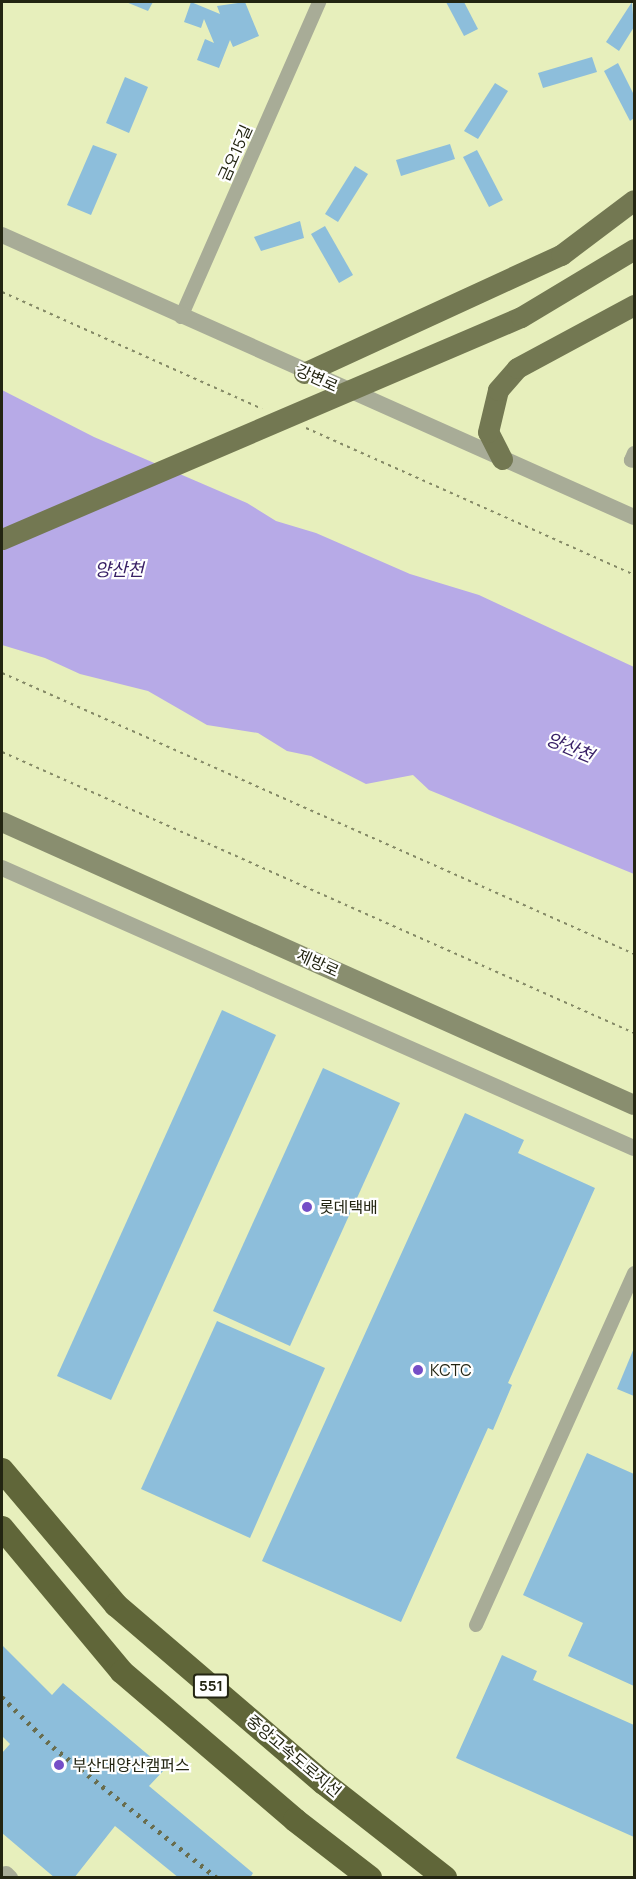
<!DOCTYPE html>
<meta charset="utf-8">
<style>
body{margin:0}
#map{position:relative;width:636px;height:1879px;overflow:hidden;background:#e7efbc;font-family:Manrope,"Noto Sans KR",sans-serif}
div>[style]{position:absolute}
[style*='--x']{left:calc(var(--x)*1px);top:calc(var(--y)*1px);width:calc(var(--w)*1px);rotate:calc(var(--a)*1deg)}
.water>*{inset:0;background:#b7aae7}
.building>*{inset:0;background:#8dbedb}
.path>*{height:2px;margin-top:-1px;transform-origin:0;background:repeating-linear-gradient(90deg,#848966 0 3px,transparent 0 7.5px)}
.minor>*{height:14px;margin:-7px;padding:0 7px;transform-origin:7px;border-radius:7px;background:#a8ac97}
.tertiary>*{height:16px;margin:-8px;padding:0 8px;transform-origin:8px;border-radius:8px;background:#a8ac97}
.secondary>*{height:20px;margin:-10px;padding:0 10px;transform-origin:10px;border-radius:10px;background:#898e6f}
.primary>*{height:21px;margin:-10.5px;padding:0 10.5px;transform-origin:10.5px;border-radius:10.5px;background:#737852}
.motorway>*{height:24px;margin:-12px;padding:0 12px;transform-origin:12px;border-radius:12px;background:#606639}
.rail>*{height:4.5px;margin-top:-2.25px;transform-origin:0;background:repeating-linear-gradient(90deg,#696d4e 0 3px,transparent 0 9px)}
.primary-bridge>*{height:21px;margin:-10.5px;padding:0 10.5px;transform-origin:10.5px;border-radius:10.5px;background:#737852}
.dots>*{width:16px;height:16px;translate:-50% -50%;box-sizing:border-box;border:3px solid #fff;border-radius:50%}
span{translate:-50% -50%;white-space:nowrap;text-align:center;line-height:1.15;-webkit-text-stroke:4.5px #fff;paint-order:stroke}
.shield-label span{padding:2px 4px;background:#fff;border:2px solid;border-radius:4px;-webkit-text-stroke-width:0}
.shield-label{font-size:15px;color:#232512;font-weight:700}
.street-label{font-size:16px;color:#232512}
.poi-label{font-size:16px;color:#232512}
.left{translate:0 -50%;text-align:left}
.water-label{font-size:18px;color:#382066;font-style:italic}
.frame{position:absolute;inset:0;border:3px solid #232512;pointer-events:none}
</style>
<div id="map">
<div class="water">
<i style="clip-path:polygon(2px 390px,94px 437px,247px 503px,276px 521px,316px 533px,410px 574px,479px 595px,634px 667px,634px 874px,429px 790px,413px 775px,366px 784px,311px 756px,287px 751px,258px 733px,207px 725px,148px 691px,80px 674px,45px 658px,2px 645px)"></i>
</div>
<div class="building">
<i style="clip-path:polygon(126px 2px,153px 2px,148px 11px)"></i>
<i style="clip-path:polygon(191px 2px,220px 14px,217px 6px,245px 2px,259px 36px,233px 47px,230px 40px,219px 68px,197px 60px,205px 39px,214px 43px,204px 19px,201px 28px,184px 22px)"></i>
<i style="clip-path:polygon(446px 2px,464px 2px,478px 29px,464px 36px)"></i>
<i style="clip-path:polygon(632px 2px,634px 27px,619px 51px,606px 42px)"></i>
<i style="clip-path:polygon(592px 57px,597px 72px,543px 88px,538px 73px)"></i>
<i style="clip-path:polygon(618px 63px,634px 95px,634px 118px,630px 121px,604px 71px)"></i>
<i style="clip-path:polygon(125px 77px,148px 87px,129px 133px,106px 123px)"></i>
<i style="clip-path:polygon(495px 83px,508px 91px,478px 139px,464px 131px)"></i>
<i style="clip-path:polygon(450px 144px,455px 159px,401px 176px,396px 160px)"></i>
<i style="clip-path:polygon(93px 145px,117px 154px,91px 215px,67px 205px)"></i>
<i style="clip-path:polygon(477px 150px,503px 200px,489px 207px,463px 157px)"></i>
<i style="clip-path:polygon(355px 166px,368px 174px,338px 222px,325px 214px)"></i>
<i style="clip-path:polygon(300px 221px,304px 238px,261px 251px,254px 237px)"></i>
<i style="clip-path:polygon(325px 226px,353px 275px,339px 283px,311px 234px)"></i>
<i style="clip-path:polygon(222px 1010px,276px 1035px,111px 1400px,57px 1376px)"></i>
<i style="clip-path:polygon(323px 1068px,400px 1103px,290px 1346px,213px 1311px)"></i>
<i style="clip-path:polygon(465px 1113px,524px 1140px,518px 1153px,595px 1188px,508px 1383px,512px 1385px,493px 1430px,488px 1428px,401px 1622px,262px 1561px)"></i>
<i style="clip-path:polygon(217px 1321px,325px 1368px,250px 1538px,141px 1489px)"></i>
<i style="clip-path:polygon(634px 1348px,634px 1396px,617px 1389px)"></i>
<i style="clip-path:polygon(587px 1453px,634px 1474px,634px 1686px,568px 1656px,583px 1623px,523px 1595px)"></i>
<i style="clip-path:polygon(2px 1645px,52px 1695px,63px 1683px,165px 1769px,149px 1786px,253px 1873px,250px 1878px,179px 1878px,115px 1826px,74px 1878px,55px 1878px,2px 1833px,2px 1753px,10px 1744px,2px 1736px)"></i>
<i style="clip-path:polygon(502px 1655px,537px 1671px,533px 1680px,634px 1725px,634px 1837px,456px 1758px)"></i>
</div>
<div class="path">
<i style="--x:2;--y:292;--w:285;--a:24.2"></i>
<i style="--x:306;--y:428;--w:359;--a:24.1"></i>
<i style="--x:2;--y:673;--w:692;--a:23.97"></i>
<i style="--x:2;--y:752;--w:692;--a:23.97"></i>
</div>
<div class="minor">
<i style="--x:181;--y:317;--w:344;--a:-66.3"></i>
<i style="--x:634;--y:453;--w:8;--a:113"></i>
<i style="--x:631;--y:460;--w:3;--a:18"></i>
<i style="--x:476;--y:1625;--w:386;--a:-65.8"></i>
</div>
<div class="tertiary">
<i style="--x:2;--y:235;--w:692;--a:24.05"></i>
<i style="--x:2;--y:868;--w:691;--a:23.9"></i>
<i style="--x:6;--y:1874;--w:6;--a:45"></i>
</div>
<div class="secondary">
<i style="--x:2;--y:822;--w:692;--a:24.12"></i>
</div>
<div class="primary">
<i style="--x:304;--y:373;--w:283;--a:-24.7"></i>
<i style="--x:561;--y:255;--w:91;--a:-37"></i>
<i style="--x:502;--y:459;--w:30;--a:-117"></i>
<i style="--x:488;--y:432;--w:43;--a:-76.6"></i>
<i style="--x:498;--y:390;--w:29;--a:-49"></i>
<i style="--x:517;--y:368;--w:133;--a:-28.3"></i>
</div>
<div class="motorway">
<i style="--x:2;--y:1470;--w:177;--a:49.8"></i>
<i style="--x:116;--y:1605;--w:274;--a:40.6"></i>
<i style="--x:324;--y:1783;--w:154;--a:38.1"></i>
<i style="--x:2;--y:1528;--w:187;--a:50.2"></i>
<i style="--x:122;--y:1672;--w:228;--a:40.5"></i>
<i style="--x:295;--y:1820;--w:95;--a:37.7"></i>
</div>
<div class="rail">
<i style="--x:2;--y:1697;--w:71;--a:44.4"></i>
<i style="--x:53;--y:1747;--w:210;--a:38.6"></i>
</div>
<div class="primary-bridge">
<i style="--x:2;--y:539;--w:564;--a:-23.16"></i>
<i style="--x:521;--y:317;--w:132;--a:-31"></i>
</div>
<div class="dots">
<i style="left:307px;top:1207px;background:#754ec7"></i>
<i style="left:418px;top:1370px;background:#754ec7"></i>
<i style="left:59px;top:1765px;background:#754ec7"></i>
</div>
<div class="shield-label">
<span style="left:211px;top:1686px">551</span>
</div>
<div class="street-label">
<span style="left:235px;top:153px;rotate:-66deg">금오15길</span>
<span style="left:317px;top:378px;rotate:24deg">강변로</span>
<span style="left:318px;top:963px;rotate:24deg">제방로</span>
<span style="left:294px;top:1756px;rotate:40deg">중앙고속도로지선</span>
</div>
<div class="poi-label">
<span class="left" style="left:319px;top:1207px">롯데택배</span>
<span class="left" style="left:430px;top:1370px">KCTC</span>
<span class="left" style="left:72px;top:1765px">부산대양산캠퍼스</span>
</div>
<div class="water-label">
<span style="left:119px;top:569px">양산천</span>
<span style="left:570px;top:747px;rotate:23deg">양산천</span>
</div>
<div class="frame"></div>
</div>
